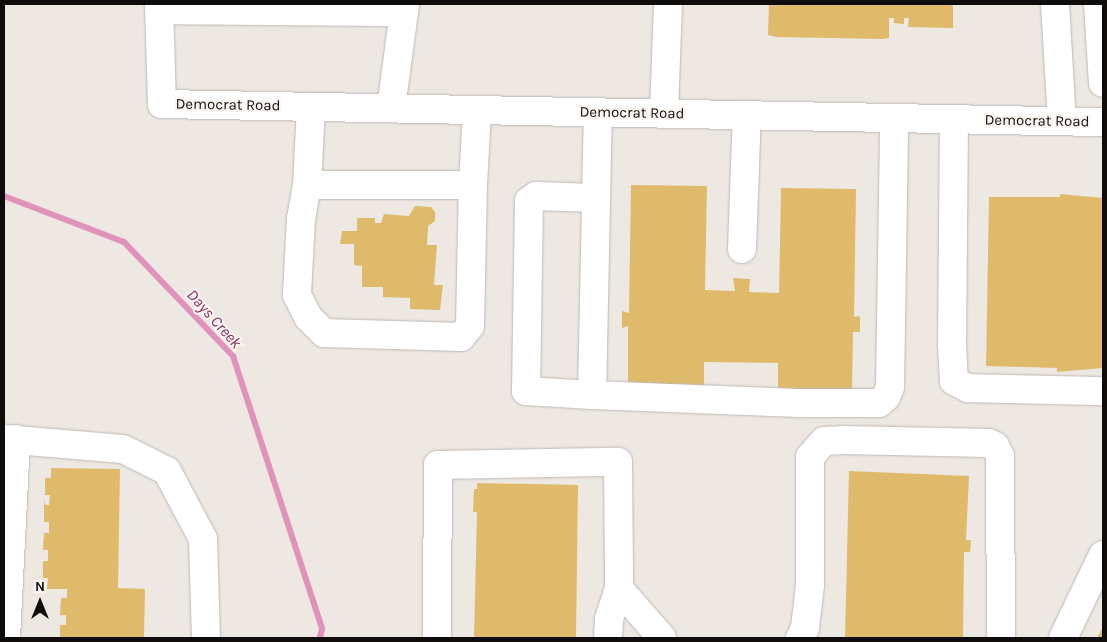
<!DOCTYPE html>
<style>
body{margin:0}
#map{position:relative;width:1107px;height:642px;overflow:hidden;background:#eee8e3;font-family:Karla,sans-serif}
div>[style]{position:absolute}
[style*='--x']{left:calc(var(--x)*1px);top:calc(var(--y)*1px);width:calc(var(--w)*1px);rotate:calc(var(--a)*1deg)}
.stream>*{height:6px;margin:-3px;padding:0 3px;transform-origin:3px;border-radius:3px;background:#e192ba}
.building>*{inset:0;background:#dfba6a}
.roads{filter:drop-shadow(0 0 1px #beb8b4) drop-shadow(0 0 1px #beb8b4)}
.minor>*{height:28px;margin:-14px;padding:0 14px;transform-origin:14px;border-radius:14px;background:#fff}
span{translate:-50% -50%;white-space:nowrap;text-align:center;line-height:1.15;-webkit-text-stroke:4px #fcf5f1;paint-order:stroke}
.street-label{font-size:15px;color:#0f0d0b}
.water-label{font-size:16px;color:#882d62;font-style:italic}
.frame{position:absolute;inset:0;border:5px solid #0f0d0b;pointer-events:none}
.north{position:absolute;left:15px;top:577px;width:50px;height:50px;-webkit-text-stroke:4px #fcf5f1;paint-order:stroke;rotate:0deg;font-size:14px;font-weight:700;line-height:20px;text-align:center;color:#0f0d0b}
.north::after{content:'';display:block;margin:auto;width:18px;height:22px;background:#0f0d0b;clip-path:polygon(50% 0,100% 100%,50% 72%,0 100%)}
</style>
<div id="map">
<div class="stream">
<i style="--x:4;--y:196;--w:129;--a:21"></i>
<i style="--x:124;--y:242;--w:158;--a:46.3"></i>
<i style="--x:233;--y:356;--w:287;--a:71.9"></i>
<i style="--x:322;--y:629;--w:9;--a:103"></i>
</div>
<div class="building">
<i style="clip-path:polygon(769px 4px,953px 4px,953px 28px,908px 27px,909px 18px,904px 18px,904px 24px,894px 23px,894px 18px,889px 18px,889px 38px,882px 39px,776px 37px,768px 35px)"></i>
<i style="clip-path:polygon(631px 185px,707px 186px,705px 290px,735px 291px,733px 278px,750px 279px,749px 292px,779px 293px,781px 188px,856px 189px,854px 317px,860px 316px,860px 332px,853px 332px,852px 391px,778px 389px,778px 363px,704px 362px,704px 389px,628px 387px,628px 326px,622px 328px,622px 311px,629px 313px)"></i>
<i style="clip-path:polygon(1060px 194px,1103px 198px,1103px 368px,1057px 372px,1057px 368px,986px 366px,989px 197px,1060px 197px)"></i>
<i style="clip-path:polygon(415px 206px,431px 207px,435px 212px,435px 221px,428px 226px,427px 245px,437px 245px,434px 285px,443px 285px,440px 310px,410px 309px,410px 298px,383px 297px,383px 287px,362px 287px,362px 266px,354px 265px,354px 244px,340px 244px,342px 231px,357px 231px,357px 218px,375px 218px,375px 223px,381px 223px,384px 214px,409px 216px)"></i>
<i style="clip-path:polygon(51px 468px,120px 469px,118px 588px,145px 589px,144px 638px,60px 638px,60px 625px,66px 625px,66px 615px,60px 615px,61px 598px,67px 598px,67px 589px,47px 589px,48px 578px,43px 578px,43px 561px,48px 561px,48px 550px,43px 550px,44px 533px,49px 533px,49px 522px,44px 522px,44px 499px,45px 505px,49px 505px,50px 495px,45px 495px,45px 478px,51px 478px)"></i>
<i style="clip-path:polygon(849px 471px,969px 476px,966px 540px,971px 540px,970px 552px,964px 552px,963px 638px,845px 638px)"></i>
<i style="clip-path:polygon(477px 483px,578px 485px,576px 638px,474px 638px,477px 512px,473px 512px,474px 489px,477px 489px)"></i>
<i style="clip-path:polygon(1103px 627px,1103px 638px,1097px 638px)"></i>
</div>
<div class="roads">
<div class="minor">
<i style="--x:159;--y:4;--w:100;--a:88.3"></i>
<i style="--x:162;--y:104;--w:941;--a:1.1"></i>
<i style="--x:1055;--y:4;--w:117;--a:86.6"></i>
<i style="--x:1098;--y:4;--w:79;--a:86.4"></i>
<i style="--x:159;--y:10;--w:245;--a:0.5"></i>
<i style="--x:311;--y:107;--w:78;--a:92.9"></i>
<i style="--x:307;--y:185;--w:166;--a:0"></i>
<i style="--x:473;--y:185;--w:75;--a:-86.9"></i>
<i style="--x:391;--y:108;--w:105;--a:-82.3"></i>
<i style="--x:664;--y:113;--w:109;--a:-87.9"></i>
<i style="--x:954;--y:119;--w:225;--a:90.5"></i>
<i style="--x:952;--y:344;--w:37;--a:87"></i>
<i style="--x:954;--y:381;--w:16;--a:27"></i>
<i style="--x:968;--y:388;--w:135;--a:1.3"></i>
<i style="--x:307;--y:185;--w:34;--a:100"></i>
<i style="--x:301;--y:218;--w:77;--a:93"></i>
<i style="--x:297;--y:295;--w:25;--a:63"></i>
<i style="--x:308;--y:317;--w:23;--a:45"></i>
<i style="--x:324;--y:333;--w:137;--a:1.7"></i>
<i style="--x:461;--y:337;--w:14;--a:-51"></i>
<i style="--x:470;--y:326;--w:141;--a:-88.8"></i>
<i style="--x:596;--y:198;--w:60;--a:-178.1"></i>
<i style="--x:536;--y:196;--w:9;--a:144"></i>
<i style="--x:529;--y:201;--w:190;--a:90.9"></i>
<i style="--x:526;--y:391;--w:66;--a:3.5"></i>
<i style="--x:592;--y:395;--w:197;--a:-88.8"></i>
<i style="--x:596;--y:198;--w:86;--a:-88.7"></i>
<i style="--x:742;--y:249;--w:134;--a:-87.9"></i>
<i style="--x:592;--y:395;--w:213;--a:2.2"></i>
<i style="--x:805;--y:403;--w:74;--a:0"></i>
<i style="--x:879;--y:403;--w:9;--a:-41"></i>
<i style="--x:886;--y:397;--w:11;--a:-68"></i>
<i style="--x:890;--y:387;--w:269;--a:-89.1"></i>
<i style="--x:4;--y:439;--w:119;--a:4.8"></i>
<i style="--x:123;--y:449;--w:49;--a:26.6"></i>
<i style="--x:167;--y:471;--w:77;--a:62.1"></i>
<i style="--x:203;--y:539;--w:99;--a:88.3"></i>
<i style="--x:6;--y:638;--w:199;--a:-87.1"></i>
<i style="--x:437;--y:638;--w:173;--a:-89.7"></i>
<i style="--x:438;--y:465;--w:180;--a:-1"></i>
<i style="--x:618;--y:462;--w:127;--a:89.5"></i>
<i style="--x:619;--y:589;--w:65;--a:48.7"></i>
<i style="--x:608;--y:638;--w:19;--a:-87"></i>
<i style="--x:609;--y:619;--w:32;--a:-72"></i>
<i style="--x:800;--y:638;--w:11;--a:-63"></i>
<i style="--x:805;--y:628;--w:43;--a:-83.4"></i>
<i style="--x:810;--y:585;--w:128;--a:-90"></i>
<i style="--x:810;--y:457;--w:21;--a:-49"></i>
<i style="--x:824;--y:441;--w:20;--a:-3"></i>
<i style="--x:844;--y:440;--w:145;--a:1.2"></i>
<i style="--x:989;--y:443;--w:7;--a:27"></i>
<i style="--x:995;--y:446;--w:11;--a:63"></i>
<i style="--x:1000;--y:456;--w:182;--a:89.7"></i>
<i style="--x:1063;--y:638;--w:92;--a:-64.3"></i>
</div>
</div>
<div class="street-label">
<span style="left:228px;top:105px;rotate:1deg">Democrat Road</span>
<span style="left:632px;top:113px;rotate:1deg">Democrat Road</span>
<span style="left:1037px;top:121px;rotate:1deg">Democrat Road</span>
</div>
<div class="water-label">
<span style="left:214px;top:319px;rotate:48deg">Days Creek</span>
</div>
<div class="frame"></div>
<div class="north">N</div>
</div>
